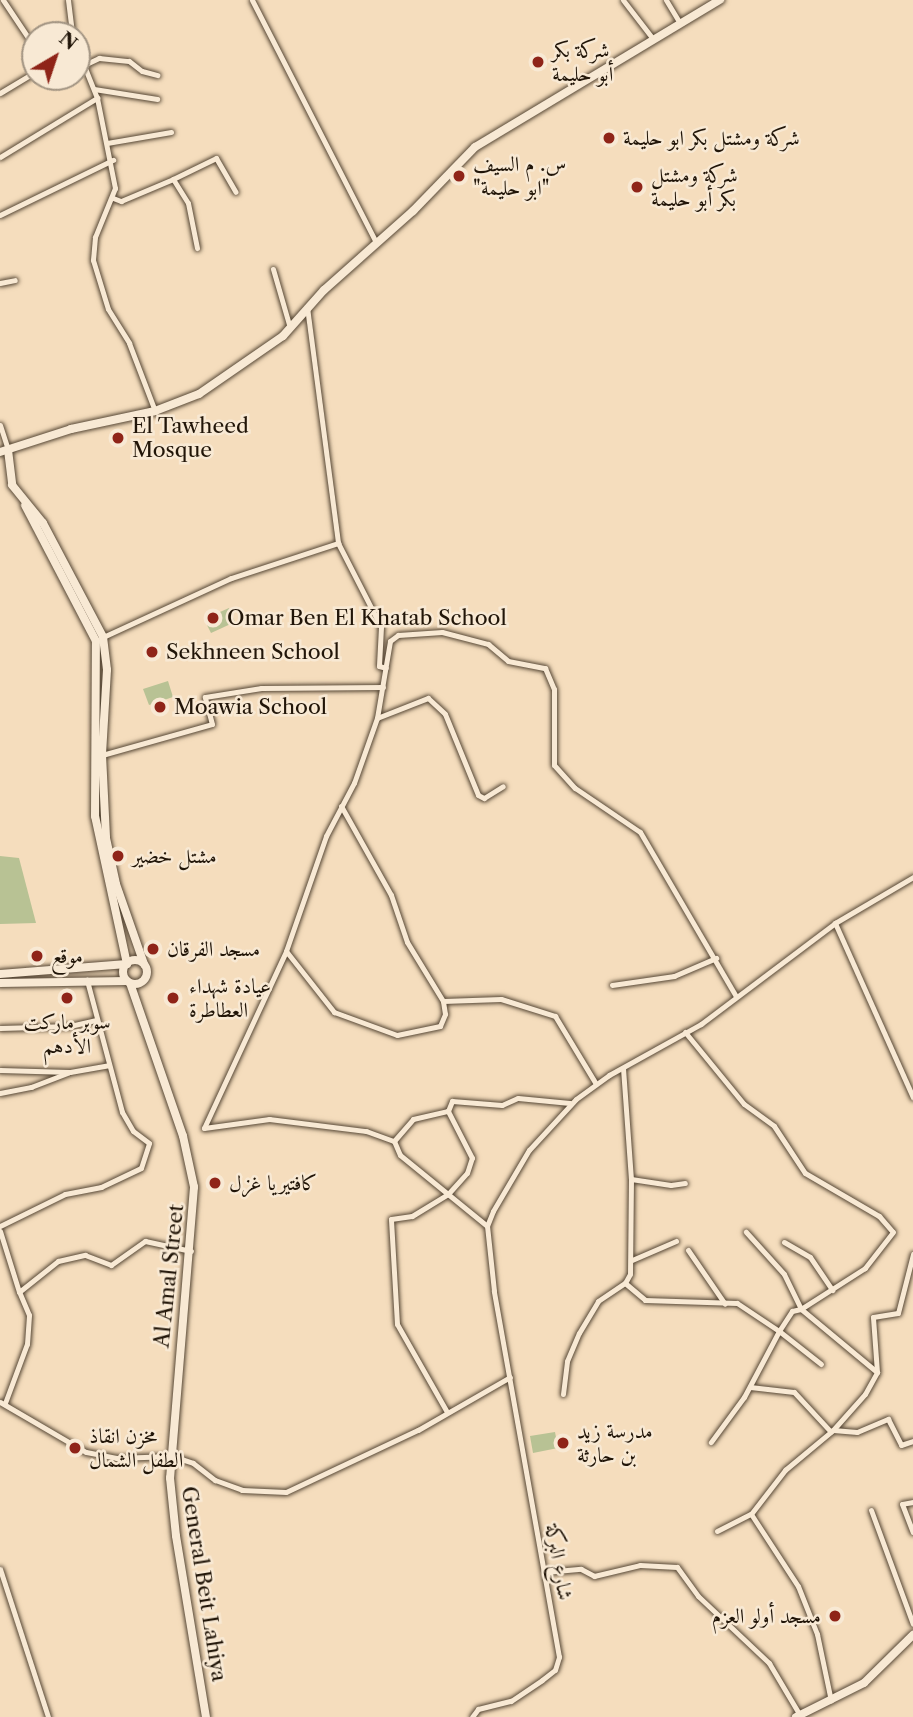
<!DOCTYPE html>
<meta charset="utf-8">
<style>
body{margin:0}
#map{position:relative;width:913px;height:1717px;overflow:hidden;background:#f5ddbd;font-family:"Libre Caslon Text",Amiri,serif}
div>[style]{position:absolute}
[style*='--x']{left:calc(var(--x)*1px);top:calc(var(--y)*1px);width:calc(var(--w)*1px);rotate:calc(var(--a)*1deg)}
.green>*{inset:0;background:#b8c294}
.roads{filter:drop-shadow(0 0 2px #564735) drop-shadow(0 0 2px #564735)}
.street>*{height:5px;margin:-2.5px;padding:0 2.5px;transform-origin:2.5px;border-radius:2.5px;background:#f8e9d4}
.secondary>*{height:8px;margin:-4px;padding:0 4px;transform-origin:4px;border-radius:4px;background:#f8e9d4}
.secondary>.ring{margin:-4px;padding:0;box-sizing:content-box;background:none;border:8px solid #f8e9d4;border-radius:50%}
.dots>*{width:19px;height:19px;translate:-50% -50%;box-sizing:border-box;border:4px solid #f8e9d4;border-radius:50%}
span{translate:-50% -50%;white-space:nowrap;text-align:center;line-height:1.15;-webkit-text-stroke:5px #f8e9d4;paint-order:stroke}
.poi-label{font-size:21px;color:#211508}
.left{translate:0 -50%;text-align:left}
.right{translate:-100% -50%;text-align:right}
.street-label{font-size:21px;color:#211508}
.north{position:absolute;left:21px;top:21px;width:70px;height:70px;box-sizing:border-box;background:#f8e9d4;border:2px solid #a29482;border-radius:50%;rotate:39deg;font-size:19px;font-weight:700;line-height:28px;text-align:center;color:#211508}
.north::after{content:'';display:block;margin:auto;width:24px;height:32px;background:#8f2418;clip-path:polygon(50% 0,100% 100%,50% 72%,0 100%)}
</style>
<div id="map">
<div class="green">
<i style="clip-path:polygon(229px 608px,235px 622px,211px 633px,204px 619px)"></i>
<i style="clip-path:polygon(168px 681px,173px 697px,149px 705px,143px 689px)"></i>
<i style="clip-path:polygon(0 856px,19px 858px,36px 923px,0 924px)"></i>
<i style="clip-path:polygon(555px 1432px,558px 1448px,533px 1453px,530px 1436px)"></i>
</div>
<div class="roads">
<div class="street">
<i style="--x:3;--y:0;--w:58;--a:56.3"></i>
<i style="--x:68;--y:0;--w:35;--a:83"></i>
<i style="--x:252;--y:0;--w:272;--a:62.9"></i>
<i style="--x:623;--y:0;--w:49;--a:52.4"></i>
<i style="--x:666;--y:0;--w:26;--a:59"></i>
<i style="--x:77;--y:48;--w:54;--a:68.2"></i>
<i style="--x:97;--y:98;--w:92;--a:78.7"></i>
<i style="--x:115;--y:188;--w:53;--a:112.2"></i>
<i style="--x:95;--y:237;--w:23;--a:95"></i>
<i style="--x:93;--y:260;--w:51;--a:73"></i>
<i style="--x:108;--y:309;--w:40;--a:58"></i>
<i style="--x:129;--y:343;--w:73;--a:69.1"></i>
<i style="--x:84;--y:65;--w:17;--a:-25"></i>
<i style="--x:99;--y:58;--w:30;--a:6"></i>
<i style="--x:129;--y:61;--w:16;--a:38"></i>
<i style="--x:142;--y:71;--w:16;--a:15"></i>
<i style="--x:94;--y:89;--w:64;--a:9"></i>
<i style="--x:0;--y:93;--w:41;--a:-31"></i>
<i style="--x:107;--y:143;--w:65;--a:-9.8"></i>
<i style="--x:0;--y:157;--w:114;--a:-31.3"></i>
<i style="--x:173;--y:179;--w:48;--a:-26"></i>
<i style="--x:216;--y:158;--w:39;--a:60"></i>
<i style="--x:113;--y:198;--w:9;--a:21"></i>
<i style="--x:121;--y:201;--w:56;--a:-22.9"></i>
<i style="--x:173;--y:179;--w:28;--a:58"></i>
<i style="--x:188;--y:203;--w:46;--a:78.7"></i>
<i style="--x:0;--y:215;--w:126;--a:-26"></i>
<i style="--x:273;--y:269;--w:61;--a:73.9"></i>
<i style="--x:0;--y:283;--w:15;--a:-11"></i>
<i style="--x:307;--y:307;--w:238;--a:82.5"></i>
<i style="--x:338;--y:543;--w:94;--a:62.9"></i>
<i style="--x:381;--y:627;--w:39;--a:93"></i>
<i style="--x:379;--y:666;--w:7;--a:16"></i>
<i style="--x:0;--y:425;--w:26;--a:72"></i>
<i style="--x:103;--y:637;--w:141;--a:-24.7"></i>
<i style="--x:231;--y:578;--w:113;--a:-18.1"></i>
<i style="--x:377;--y:718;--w:55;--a:-21.4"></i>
<i style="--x:428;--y:698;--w:23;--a:43"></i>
<i style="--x:445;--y:714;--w:87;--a:67.8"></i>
<i style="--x:478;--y:795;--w:7;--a:27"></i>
<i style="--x:484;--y:798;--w:22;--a:-32"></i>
<i style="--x:102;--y:755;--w:114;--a:-15.7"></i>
<i style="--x:212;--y:724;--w:28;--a:-105"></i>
<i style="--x:205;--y:697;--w:57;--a:-9.1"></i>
<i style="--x:261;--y:688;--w:122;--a:-0.5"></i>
<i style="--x:835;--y:923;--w:191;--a:65.9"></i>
<i style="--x:286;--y:951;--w:78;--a:51.8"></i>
<i style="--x:334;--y:1012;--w:67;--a:20.1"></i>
<i style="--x:397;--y:1035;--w:44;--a:-11.8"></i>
<i style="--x:440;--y:1026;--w:13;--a:-67"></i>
<i style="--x:445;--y:1014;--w:13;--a:-99"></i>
<i style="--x:443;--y:1001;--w:69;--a:-121.4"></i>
<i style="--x:407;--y:942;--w:50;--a:-108.8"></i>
<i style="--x:391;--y:895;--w:102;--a:-119.3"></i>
<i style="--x:612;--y:985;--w:63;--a:-8.3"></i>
<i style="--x:674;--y:976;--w:46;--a:-23.2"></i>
<i style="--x:443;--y:1001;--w:58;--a:-2"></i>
<i style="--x:501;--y:999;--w:57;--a:17.5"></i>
<i style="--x:555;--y:1016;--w:79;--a:58.9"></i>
<i style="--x:0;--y:1028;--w:70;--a:-1.6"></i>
<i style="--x:70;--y:1026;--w:27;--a:-13"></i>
<i style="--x:685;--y:1032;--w:93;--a:50.7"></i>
<i style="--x:744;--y:1104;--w:37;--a:36"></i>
<i style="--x:774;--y:1126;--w:56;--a:56.6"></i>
<i style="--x:805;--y:1173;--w:86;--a:30.2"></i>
<i style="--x:879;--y:1216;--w:21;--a:49"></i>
<i style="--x:893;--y:1232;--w:46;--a:127.9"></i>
<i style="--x:865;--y:1268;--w:76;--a:147.4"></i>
<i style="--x:801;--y:1309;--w:39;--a:-116"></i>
<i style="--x:784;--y:1274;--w:57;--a:-132.1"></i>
<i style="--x:623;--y:1068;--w:111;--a:85.9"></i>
<i style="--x:0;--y:1070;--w:70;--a:1.6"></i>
<i style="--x:70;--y:1072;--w:39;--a:-10"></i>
<i style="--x:0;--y:1093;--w:32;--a:-11"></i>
<i style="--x:31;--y:1087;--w:39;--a:-21"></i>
<i style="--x:204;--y:1128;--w:195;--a:-65.1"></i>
<i style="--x:286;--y:951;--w:122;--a:-70.8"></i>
<i style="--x:326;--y:836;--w:60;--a:-62.2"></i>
<i style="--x:354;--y:783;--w:69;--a:-70.5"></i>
<i style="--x:377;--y:718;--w:78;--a:-80.4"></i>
<i style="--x:390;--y:641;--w:10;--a:-37"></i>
<i style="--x:398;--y:635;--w:44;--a:-3.9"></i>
<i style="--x:442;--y:632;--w:48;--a:14.6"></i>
<i style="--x:488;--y:644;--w:26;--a:40"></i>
<i style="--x:508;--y:661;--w:38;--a:11"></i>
<i style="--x:545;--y:668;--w:23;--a:67"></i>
<i style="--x:554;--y:689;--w:76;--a:90"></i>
<i style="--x:554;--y:765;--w:31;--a:48"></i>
<i style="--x:575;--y:788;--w:78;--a:34.1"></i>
<i style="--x:640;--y:832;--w:190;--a:59.7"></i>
<i style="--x:204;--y:1128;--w:66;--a:-7.9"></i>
<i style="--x:269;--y:1119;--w:98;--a:7.1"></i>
<i style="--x:366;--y:1131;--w:30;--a:20"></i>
<i style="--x:394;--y:1141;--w:15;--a:67"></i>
<i style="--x:400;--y:1155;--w:112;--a:39.2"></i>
<i style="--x:394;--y:1141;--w:29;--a:-49"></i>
<i style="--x:413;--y:1119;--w:36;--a:-13"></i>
<i style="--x:448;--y:1111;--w:11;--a:-68"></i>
<i style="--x:452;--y:1101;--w:50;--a:4.6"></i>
<i style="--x:502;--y:1105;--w:17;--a:-24"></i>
<i style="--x:518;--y:1098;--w:52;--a:5.5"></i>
<i style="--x:0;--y:1226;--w:72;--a:-26.2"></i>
<i style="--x:65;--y:1194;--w:37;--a:-11"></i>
<i style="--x:101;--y:1187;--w:44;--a:-25.4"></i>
<i style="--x:141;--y:1168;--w:26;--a:-72"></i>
<i style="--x:149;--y:1143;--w:20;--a:-143"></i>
<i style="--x:133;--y:1131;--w:22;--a:-120"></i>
<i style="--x:122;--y:1112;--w:137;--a:-104.9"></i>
<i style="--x:0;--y:1231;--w:64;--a:72.7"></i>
<i style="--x:784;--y:1242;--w:30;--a:30"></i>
<i style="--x:810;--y:1257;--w:40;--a:56"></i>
<i style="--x:688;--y:1250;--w:65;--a:55.6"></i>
<i style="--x:632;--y:1260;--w:48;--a:-23.4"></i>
<i style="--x:625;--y:1283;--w:26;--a:40"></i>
<i style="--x:645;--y:1300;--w:92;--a:1.9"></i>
<i style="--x:737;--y:1303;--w:50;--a:33.7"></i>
<i style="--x:779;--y:1331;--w:75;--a:117.9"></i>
<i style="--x:744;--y:1397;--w:56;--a:126.3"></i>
<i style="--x:821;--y:1364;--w:53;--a:-141.8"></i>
<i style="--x:779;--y:1331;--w:24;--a:-57"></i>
<i style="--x:792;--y:1311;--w:9;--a:-13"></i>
<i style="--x:801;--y:1309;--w:99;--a:39.7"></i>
<i style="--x:750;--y:1387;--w:44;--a:6.5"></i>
<i style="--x:794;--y:1392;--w:54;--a:47.2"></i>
<i style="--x:563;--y:1394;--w:33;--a:-83"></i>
<i style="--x:567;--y:1361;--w:30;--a:-67"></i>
<i style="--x:579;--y:1333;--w:37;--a:-59"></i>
<i style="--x:598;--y:1301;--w:32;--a:-34"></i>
<i style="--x:625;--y:1283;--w:10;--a:-61"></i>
<i style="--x:630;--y:1274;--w:95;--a:-89.4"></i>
<i style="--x:631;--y:1179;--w:40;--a:8.5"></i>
<i style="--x:671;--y:1185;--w:14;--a:-8"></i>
<i style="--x:0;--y:1402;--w:99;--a:30.2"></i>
<i style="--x:86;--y:1452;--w:31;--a:11"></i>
<i style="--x:116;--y:1458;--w:56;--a:-2"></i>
<i style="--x:172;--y:1456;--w:22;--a:18"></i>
<i style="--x:193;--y:1463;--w:28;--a:38"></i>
<i style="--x:215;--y:1480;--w:29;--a:20"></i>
<i style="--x:242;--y:1490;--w:44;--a:2.6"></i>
<i style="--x:286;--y:1492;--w:146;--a:-25.2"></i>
<i style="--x:418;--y:1430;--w:106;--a:-29.9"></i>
<i style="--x:5;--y:1403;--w:63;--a:-69.6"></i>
<i style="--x:27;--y:1344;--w:29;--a:-86"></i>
<i style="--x:29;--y:1315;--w:25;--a:-113"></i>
<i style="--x:19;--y:1292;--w:50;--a:-38.5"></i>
<i style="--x:58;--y:1261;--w:28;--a:-13"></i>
<i style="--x:85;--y:1255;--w:28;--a:21"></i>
<i style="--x:111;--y:1265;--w:42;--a:-35.2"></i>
<i style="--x:145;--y:1241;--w:47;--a:12.3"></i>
<i style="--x:447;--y:1412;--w:101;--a:-119.6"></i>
<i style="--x:397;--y:1324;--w:105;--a:-93.3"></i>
<i style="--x:391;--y:1219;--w:21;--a:-8"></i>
<i style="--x:412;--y:1216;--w:42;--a:-31.4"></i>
<i style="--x:448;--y:1194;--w:28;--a:-48"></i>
<i style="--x:467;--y:1173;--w:16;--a:-72"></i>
<i style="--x:472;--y:1158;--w:53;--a:-117.1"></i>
<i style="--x:833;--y:1430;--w:24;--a:5"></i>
<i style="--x:857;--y:1432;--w:34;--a:-23"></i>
<i style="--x:888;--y:1419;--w:29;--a:63"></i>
<i style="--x:901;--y:1445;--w:13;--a:-18"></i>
<i style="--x:913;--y:1502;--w:11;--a:170"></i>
<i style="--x:902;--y:1504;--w:30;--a:69"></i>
<i style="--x:871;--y:1510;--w:121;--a:69.8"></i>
<i style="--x:751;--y:1514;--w:86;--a:56.9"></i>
<i style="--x:798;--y:1586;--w:52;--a:68.4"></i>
<i style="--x:817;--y:1634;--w:68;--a:78.2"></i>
<i style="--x:717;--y:1531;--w:38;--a:-27"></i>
<i style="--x:751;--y:1514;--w:56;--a:-52.3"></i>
<i style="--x:785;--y:1470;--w:62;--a:-39.8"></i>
<i style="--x:833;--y:1430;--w:48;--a:-48.4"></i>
<i style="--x:865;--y:1394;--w:25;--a:-61"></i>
<i style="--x:877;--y:1372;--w:55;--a:-94.2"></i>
<i style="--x:873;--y:1317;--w:25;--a:-9"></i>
<i style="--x:898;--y:1313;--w:61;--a:-75.7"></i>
<i style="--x:0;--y:1569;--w:156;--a:72"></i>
<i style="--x:545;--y:1572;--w:36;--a:-5"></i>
<i style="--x:581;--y:1569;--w:15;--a:28"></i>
<i style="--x:594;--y:1576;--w:47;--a:-13.4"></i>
<i style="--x:640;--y:1565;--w:37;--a:3"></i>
<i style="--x:677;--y:1567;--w:36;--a:54"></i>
<i style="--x:698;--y:1596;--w:98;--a:43.3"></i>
<i style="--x:769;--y:1663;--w:63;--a:59.3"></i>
<i style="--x:472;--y:1717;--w:10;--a:-53"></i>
<i style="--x:478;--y:1709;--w:34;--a:-14"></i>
<i style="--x:511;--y:1701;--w:37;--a:-34"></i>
<i style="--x:542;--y:1680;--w:16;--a:-38"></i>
<i style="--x:555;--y:1670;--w:14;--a:-73"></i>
<i style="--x:559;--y:1657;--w:372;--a:-100.1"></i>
<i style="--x:494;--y:1291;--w:65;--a:-96.1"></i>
<i style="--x:487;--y:1226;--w:16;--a:-68"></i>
<i style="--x:493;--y:1211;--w:71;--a:-59.5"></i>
<i style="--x:529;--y:1150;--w:69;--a:-47.3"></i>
<i style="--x:576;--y:1099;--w:41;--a:-36"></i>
<i style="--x:609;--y:1075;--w:105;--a:-29"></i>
<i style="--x:701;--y:1024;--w:168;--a:-37"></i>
<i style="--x:835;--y:923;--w:91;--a:-30.5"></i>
</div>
<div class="secondary">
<i style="--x:8;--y:450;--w:35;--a:83"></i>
<i style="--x:12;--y:485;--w:49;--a:50.8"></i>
<i style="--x:43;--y:523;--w:129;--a:62.2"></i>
<i style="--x:103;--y:637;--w:33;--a:83"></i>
<i style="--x:107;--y:670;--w:85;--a:93.4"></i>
<i style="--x:102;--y:755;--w:83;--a:87.2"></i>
<i style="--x:106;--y:838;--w:47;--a:77.7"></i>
<i style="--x:116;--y:884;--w:85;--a:70.7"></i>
<i style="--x:0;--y:452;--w:75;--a:-17.9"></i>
<i style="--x:71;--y:429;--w:86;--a:-12.1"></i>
<i style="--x:155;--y:411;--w:47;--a:-21.1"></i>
<i style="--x:199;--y:394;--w:102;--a:-34.6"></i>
<i style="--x:283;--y:336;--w:62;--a:-48.3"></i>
<i style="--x:324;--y:290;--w:119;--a:-41.6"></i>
<i style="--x:413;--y:211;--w:89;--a:-45.9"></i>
<i style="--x:475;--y:147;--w:286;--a:-31"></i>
<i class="ring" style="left:123px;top:960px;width:16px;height:16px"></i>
<i style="--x:0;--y:974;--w:127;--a:-4.5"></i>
<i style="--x:127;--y:964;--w:151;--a:-102.2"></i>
<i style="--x:95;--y:816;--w:175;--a:-89.7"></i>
<i style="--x:96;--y:641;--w:153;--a:-117.6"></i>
<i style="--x:0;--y:983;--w:127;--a:-0.9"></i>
<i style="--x:130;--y:983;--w:162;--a:70.9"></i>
<i style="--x:183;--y:1136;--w:52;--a:77.8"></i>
<i style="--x:194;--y:1187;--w:292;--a:94.7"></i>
<i style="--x:170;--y:1478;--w:58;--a:84.1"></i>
<i style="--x:176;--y:1536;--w:183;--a:80.6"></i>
<i style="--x:796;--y:1717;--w:76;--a:-26.6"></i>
<i style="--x:864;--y:1683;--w:69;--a:-44.4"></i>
</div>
</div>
<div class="dots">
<i style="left:538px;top:62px;background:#8f2418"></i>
<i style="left:609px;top:138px;background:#8f2418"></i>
<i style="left:459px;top:176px;background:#8f2418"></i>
<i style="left:637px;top:187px;background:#8f2418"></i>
<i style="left:118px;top:438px;background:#8f2418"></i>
<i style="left:213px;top:618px;background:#8f2418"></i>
<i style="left:152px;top:652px;background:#8f2418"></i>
<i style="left:160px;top:707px;background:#8f2418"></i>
<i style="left:118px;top:856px;background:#8f2418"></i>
<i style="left:153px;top:949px;background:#8f2418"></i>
<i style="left:37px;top:956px;background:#8f2418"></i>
<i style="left:67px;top:998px;background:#8f2418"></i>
<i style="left:173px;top:998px;background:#8f2418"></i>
<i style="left:215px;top:1183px;background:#8f2418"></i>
<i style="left:563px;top:1443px;background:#8f2418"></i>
<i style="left:75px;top:1448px;background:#8f2418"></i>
<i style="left:835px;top:1616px;background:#8f2418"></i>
</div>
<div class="poi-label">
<span class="left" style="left:552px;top:62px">شركة بكر<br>أبو حليمة</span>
<span class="left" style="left:623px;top:138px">شركة ومشتل بكر ابو حليمة</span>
<span class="left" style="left:473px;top:176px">س. م السيف<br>"ابو حليمة"</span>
<span class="left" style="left:651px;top:187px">شركة ومشتل<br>بكر أبو حليمة</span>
<span class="left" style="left:132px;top:438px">El Tawheed<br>Mosque</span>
<span class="left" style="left:227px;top:618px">Omar Ben El Khatab School</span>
<span class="left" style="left:166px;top:652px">Sekhneen School</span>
<span class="left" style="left:174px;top:707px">Moawia School</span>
<span class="left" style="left:132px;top:856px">مشتل خضير</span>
<span class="left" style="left:167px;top:949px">مسجد الفرقان</span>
<span class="left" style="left:51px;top:956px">موقع</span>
<span class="left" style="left:189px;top:998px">عيادة شهداء<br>العطاطرة</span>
<span style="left:67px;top:1034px">سوبر ماركت<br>الأدهم</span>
<span class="left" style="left:229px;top:1183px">كافتيريا غزل</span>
<span class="left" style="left:577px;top:1443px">مدرسة زيد<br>بن حارثة</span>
<span class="left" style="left:89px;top:1448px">مخزن انقاذ<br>الطفل الشمال</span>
<span class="right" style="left:821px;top:1616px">مسجد أولو العزم</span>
</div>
<div class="street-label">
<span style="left:169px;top:1276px;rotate:-84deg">Al Amal Street</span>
<span style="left:559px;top:1562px;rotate:80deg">شارع البركة</span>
<span style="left:204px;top:1584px;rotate:81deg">General Beit Lahiya</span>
</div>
<div class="north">N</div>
</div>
